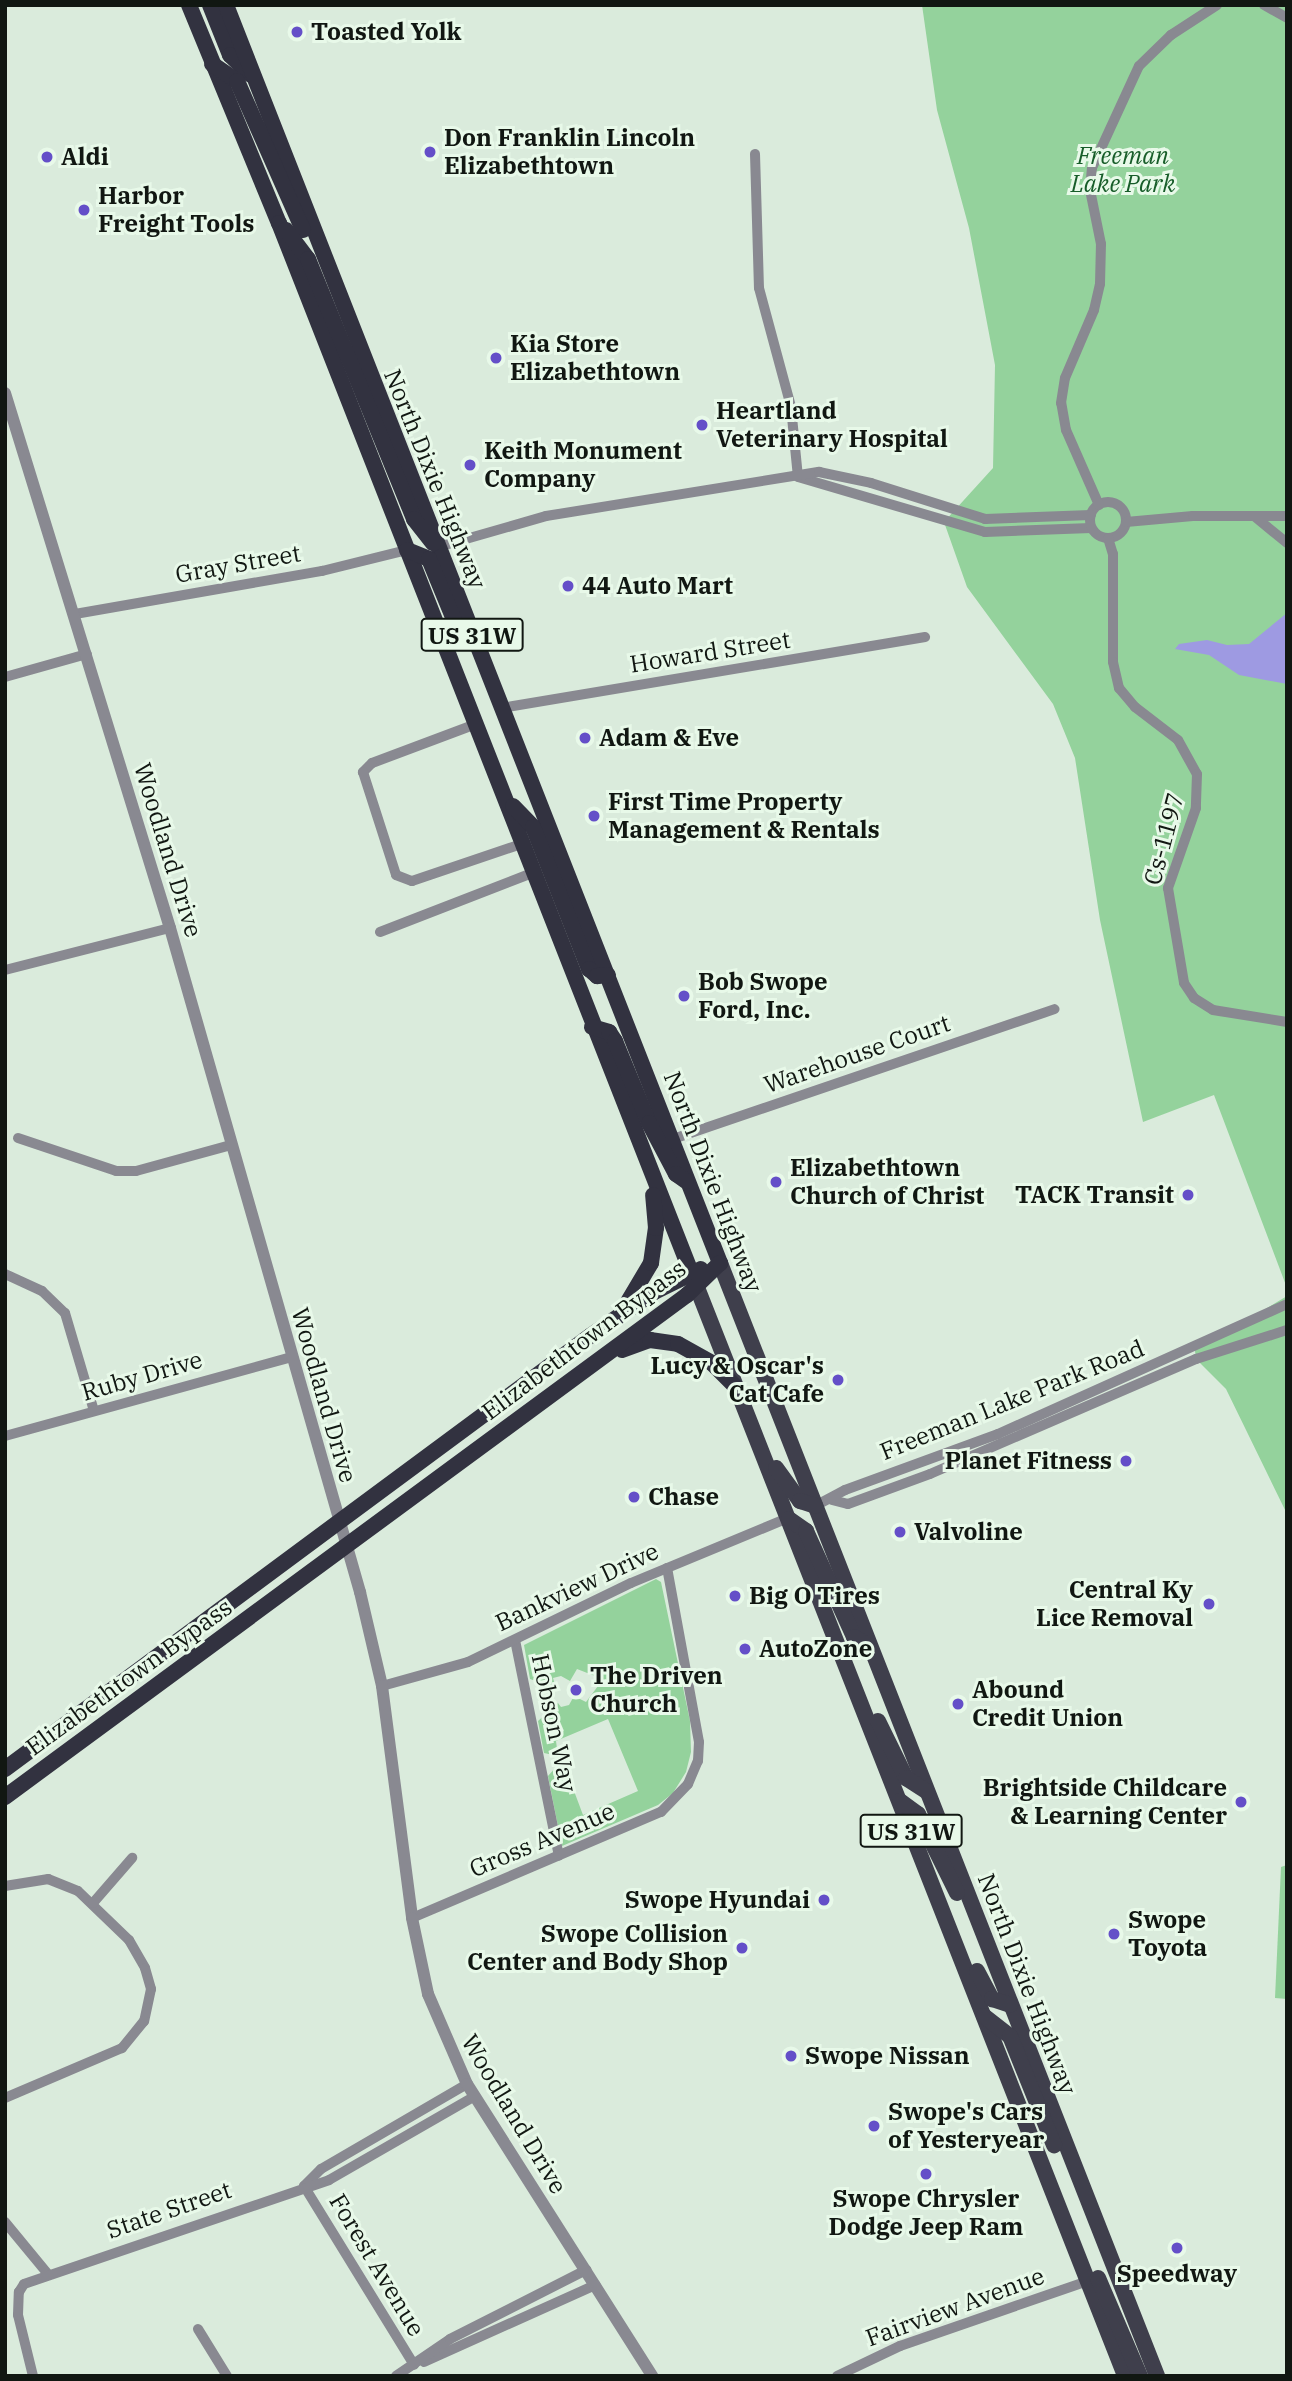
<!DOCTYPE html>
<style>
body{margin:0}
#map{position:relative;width:1292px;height:2381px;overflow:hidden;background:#daebdc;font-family:"IBM Plex Serif",serif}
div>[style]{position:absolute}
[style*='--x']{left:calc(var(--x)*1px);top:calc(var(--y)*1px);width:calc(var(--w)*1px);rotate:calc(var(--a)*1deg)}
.green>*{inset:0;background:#94d29c}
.water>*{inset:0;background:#9e9ae2}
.minor>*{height:10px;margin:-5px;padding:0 5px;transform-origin:5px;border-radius:5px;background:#898991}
.minor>.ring{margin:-5px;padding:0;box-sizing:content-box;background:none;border:10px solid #898991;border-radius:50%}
.tertiary>*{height:12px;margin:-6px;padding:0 6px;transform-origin:6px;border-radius:6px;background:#898991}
.primary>*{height:16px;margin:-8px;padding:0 8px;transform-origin:8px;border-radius:8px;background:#3f3f4c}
.trunk>*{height:16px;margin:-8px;padding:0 8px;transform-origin:8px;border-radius:8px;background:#323240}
.dots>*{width:19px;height:19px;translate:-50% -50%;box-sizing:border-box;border:4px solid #e8f9e9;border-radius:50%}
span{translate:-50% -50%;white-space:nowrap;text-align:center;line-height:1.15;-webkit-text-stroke:6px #e8f9e9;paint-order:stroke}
.shield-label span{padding:2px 5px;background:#e8f9e9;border:2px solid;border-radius:5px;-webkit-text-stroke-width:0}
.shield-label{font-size:23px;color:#111712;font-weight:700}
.poi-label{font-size:24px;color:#111712;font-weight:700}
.left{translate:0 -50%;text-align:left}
.right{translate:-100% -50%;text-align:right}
.park-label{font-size:24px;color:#175d29;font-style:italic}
.street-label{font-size:24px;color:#111712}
.frame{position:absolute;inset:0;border:7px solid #111712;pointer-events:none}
</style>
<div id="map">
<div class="green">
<i style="clip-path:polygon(922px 5px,1287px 5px,1287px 1288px,1214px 1095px,1143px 1122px,1100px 920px,1075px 758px,1053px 704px,967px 587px,944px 522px,993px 468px,995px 365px,969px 228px,937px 110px)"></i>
<i style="clip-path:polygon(1287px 1296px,1287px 1514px,1226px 1389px,1196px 1359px,1194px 1343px,1230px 1330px)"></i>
<i style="clip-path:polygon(656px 1579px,661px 1582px,690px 1721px,691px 1752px,686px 1772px,673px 1793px,658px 1805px,562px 1846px,548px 1776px,556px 1767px,565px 1767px,583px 1815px,638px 1791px,608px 1719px,556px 1741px,558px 1756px,544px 1753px,538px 1721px,558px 1703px,561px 1707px,569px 1705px,574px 1696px,586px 1702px,598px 1686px,595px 1676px,577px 1669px,570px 1681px,561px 1676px,553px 1678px,556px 1688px,530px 1679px,524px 1645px)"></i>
<i style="clip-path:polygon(1287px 1865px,1287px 1999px,1275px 1998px,1281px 1867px)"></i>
</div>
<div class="water">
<i style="clip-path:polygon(1287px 613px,1287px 684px,1239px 675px,1209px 655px,1175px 649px,1179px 644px,1207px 640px,1227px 645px,1249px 644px)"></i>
</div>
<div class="minor">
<i style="--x:1264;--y:5;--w:26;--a:29"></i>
<i style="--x:755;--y:154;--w:134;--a:88.3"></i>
<i style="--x:759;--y:288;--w:123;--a:74.9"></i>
<i style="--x:791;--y:407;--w:70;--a:84.3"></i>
<i style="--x:798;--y:477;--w:195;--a:16.4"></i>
<i style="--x:985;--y:532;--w:106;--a:-2.2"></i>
<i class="ring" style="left:1090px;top:502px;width:26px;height:26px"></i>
<i style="--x:1099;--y:505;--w:82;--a:-113.7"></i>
<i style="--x:1066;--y:430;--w:27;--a:-100"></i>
<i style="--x:1061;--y:403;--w:25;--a:-81"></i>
<i style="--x:1065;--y:378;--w:74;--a:-66.9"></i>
<i style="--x:1094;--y:310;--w:27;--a:-77"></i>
<i style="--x:1100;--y:284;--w:40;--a:-88.6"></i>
<i style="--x:1101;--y:244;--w:55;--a:-101.5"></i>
<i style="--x:1090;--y:190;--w:22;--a:-85"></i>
<i style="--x:1092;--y:168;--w:112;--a:-65.3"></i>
<i style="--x:1139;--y:66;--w:45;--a:-44.1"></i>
<i style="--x:1171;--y:35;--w:55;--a:-33.1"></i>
<i style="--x:1254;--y:516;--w:43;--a:39.3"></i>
<i style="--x:1126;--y:522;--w:67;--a:-5.1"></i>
<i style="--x:1193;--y:516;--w:94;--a:0"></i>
<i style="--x:1108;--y:538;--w:17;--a:73"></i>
<i style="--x:1113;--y:554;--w:108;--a:90"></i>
<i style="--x:1113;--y:662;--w:27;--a:77"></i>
<i style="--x:1119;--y:688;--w:25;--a:50"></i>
<i style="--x:1135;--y:707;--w:54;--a:37.5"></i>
<i style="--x:1178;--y:740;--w:39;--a:61"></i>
<i style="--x:1197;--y:774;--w:34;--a:92"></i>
<i style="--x:1196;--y:808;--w:85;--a:109.3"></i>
<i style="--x:1168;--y:888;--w:96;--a:80.4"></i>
<i style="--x:1184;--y:983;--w:18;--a:56"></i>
<i style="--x:1194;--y:998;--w:22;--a:32"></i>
<i style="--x:1213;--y:1010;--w:75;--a:9.2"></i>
<i style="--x:438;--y:547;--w:112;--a:-16"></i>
<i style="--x:546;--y:516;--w:277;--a:-9.2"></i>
<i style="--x:819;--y:472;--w:53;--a:11.9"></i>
<i style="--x:871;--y:483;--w:120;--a:17.5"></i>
<i style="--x:985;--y:519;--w:106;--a:-2.2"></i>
<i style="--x:75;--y:614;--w:251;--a:-9.9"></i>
<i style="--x:322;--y:571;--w:88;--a:-13.9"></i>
<i style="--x:5;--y:677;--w:85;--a:-15.7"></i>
<i style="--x:501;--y:708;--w:430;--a:-9.5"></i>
<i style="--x:476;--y:724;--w:111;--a:159.4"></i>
<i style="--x:372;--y:763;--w:13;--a:135"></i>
<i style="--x:363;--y:772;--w:108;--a:72.2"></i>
<i style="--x:396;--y:875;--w:17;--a:21"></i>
<i style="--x:412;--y:881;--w:118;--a:-18.7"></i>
<i style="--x:380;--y:932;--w:166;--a:-21.2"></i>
<i style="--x:5;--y:970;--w:170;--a:-14.3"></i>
<i style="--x:18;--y:1138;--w:103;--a:18.6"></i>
<i style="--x:116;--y:1171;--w:20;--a:0"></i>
<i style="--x:136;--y:1171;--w:98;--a:-15.3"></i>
<i style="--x:673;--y:1139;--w:403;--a:-18.8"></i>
<i style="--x:5;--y:1274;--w:41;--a:24.7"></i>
<i style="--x:42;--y:1291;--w:32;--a:44"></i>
<i style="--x:65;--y:1313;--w:102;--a:73.5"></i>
<i style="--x:5;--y:1436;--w:297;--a:-15.4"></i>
<i style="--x:832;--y:1500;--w:16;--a:14"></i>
<i style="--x:848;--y:1504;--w:87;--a:-20.1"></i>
<i style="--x:930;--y:1474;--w:290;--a:-23.4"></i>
<i style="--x:1196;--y:1359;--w:96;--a:-17.7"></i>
<i style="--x:815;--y:1506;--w:34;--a:-28"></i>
<i style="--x:845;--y:1490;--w:163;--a:-20.1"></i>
<i style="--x:998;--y:1434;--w:317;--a:-24.2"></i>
<i style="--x:515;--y:1640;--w:220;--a:78.5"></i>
<i style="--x:382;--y:1686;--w:89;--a:-15.6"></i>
<i style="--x:468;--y:1662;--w:181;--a:-25.9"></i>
<i style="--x:631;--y:1583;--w:170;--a:-22.5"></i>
<i style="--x:5;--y:1886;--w:44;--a:-9.2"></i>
<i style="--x:48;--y:1879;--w:32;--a:22"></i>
<i style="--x:78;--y:1891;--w:71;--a:43.9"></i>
<i style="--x:129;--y:1940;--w:32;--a:60"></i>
<i style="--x:145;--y:1968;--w:22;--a:74"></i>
<i style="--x:151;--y:1989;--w:33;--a:102"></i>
<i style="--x:144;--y:2021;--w:35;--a:129"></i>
<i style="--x:122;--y:2048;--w:127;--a:156.9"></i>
<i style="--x:93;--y:1903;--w:60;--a:-49.1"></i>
<i style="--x:412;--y:1918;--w:271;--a:-23.1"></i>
<i style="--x:661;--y:1812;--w:39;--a:-46"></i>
<i style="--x:688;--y:1784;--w:25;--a:-67"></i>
<i style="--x:698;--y:1761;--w:19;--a:-87"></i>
<i style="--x:699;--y:1742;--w:177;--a:-100.4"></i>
<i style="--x:304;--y:2186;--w:210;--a:58.4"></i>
<i style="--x:304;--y:2186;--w:24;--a:-45"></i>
<i style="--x:321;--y:2169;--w:169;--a:-30.2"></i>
<i style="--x:5;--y:2222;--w:66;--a:50.5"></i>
<i style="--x:198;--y:2329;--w:55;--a:58.3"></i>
<i style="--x:424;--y:2362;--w:188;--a:-24.2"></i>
<i style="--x:33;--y:2376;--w:63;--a:-103.8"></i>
<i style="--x:18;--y:2315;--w:23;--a:-88"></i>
<i style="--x:19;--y:2292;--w:9;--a:-58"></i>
<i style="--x:24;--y:2284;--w:322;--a:-18.8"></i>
<i style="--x:329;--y:2180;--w:168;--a:-29.9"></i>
<i style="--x:396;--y:2376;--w:65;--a:-34.4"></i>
<i style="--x:450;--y:2339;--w:153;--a:-26.9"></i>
<i style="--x:837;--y:2376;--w:70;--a:-25.5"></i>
<i style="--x:900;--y:2346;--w:199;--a:-19.1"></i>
</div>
<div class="tertiary">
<i style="--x:5;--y:393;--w:560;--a:72.86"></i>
<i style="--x:170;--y:928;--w:691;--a:74.03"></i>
<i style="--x:360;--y:1592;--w:97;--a:76.8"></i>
<i style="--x:382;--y:1686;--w:234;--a:82.6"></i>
<i style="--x:412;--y:1918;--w:78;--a:78.1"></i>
<i style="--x:428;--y:1994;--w:98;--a:66.6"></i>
<i style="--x:467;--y:2084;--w:346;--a:57.6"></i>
</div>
<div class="primary">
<i style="--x:720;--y:1263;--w:1196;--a:68.56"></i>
<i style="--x:696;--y:1285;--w:1172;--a:68.53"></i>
<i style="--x:776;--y:1468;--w:41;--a:54"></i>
<i style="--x:800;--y:1501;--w:16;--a:18"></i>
<i style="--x:789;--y:1519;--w:21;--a:35"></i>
<i style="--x:806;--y:1531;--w:116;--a:65.6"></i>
<i style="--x:854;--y:1637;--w:15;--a:32"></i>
<i style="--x:878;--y:1721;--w:64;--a:63.8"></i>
<i style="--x:906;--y:1778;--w:24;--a:33"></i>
<i style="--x:900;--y:1801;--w:22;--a:36"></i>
<i style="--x:918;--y:1814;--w:88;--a:63.7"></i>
<i style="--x:977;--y:1971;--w:32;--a:62"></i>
<i style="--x:992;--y:1999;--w:19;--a:18"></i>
<i style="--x:984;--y:2016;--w:33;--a:38"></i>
<i style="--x:1010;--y:2036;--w:118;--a:68"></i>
<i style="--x:1098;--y:2278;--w:107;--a:66.8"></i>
</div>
<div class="trunk">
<i style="--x:189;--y:5;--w:236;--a:67.6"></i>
<i style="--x:279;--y:223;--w:1141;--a:68.56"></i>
<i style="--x:210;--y:5;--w:54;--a:68.2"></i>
<i style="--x:230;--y:55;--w:28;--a:44"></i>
<i style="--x:226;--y:5;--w:1352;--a:68.56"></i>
<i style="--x:212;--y:64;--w:30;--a:34"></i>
<i style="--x:237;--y:81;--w:163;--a:66.1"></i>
<i style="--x:286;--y:230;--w:36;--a:53"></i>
<i style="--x:308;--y:259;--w:281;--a:67.8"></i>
<i style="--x:414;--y:519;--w:31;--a:52"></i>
<i style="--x:407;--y:550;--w:24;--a:22"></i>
<i style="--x:429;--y:559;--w:87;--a:67.6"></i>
<i style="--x:513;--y:806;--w:29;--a:46"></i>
<i style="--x:533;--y:827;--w:153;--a:68.5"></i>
<i style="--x:589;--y:969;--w:11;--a:41"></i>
<i style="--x:597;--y:976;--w:11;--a:-5"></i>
<i style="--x:592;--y:1027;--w:18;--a:16"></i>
<i style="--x:609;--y:1032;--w:11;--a:56"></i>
<i style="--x:615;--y:1041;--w:89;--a:67.5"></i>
<i style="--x:649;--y:1123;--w:58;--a:62.1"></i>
<i style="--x:676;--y:1174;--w:12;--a:35"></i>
<i style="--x:626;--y:1305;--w:49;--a:-59.2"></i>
<i style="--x:651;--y:1263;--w:35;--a:-82"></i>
<i style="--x:656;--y:1228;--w:33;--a:-95"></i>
<i style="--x:622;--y:1350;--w:30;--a:-20"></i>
<i style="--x:650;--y:1340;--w:28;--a:8"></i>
<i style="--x:678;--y:1344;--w:39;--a:29"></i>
<i style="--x:712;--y:1363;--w:34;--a:45"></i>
<i style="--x:5;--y:1769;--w:728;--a:-36.51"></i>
<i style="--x:590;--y:1336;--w:78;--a:-34.5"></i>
<i style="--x:654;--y:1292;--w:52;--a:-26.1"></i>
<i style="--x:5;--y:1797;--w:847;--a:-36.36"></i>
<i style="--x:687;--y:1295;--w:46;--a:-44.1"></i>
</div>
<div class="dots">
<i style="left:297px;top:32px;background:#644fc8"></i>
<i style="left:430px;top:152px;background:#644fc8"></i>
<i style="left:47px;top:157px;background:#644fc8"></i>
<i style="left:84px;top:210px;background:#644fc8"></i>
<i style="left:496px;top:358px;background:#644fc8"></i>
<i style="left:702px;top:425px;background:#644fc8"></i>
<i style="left:470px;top:465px;background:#644fc8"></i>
<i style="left:568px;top:586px;background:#644fc8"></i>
<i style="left:585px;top:738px;background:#644fc8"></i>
<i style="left:594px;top:816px;background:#644fc8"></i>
<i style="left:684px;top:996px;background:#644fc8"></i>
<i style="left:776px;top:1182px;background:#644fc8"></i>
<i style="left:1188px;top:1195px;background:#644fc8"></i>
<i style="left:838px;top:1380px;background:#644fc8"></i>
<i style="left:1126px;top:1461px;background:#644fc8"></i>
<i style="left:634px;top:1497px;background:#644fc8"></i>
<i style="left:900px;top:1532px;background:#644fc8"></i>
<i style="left:735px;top:1596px;background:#644fc8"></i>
<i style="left:1209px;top:1604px;background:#644fc8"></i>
<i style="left:745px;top:1649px;background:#644fc8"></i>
<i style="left:576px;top:1690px;background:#644fc8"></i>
<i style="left:958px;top:1704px;background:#644fc8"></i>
<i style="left:1241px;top:1802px;background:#644fc8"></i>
<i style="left:824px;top:1900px;background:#644fc8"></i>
<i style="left:1114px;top:1934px;background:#644fc8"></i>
<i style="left:742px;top:1948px;background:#644fc8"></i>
<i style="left:791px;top:2056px;background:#644fc8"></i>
<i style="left:874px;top:2126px;background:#644fc8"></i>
<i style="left:926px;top:2174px;background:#644fc8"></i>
<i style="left:1177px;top:2248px;background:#644fc8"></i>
</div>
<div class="shield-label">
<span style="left:472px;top:635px">US 31W</span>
<span style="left:911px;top:1831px">US 31W</span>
</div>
<div class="poi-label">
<span class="left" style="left:311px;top:32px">Toasted Yolk</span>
<span class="left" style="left:444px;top:152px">Don Franklin Lincoln<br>Elizabethtown</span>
<span class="left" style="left:61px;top:157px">Aldi</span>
<span class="left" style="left:98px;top:210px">Harbor<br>Freight Tools</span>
<span class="left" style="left:510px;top:358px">Kia Store<br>Elizabethtown</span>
<span class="left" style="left:716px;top:425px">Heartland<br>Veterinary Hospital</span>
<span class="left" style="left:484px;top:465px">Keith Monument<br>Company</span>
<span class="left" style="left:582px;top:586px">44 Auto Mart</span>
<span class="left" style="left:599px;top:738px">Adam &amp; Eve</span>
<span class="left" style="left:608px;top:816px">First Time Property<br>Management &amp; Rentals</span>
<span class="left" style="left:698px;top:996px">Bob Swope<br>Ford, Inc.</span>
<span class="left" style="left:790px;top:1182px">Elizabethtown<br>Church of Christ</span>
<span class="right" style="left:1174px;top:1195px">TACK Transit</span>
<span class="right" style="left:824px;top:1380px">Lucy &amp; Oscar's<br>Cat Cafe</span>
<span class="right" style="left:1112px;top:1461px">Planet Fitness</span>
<span class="left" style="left:648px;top:1497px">Chase</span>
<span class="left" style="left:914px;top:1532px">Valvoline</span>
<span class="right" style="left:1193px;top:1604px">Central Ky<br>Lice Removal</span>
<span class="left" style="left:749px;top:1596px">Big O Tires</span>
<span class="left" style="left:759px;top:1649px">AutoZone</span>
<span class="left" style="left:590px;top:1690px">The Driven<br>Church</span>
<span class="left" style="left:972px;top:1704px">Abound<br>Credit Union</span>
<span class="right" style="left:1227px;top:1802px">Brightside Childcare<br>&amp; Learning Center</span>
<span class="right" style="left:810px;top:1900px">Swope Hyundai</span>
<span class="left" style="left:1128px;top:1934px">Swope<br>Toyota</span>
<span class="right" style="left:728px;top:1948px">Swope Collision<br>Center and Body Shop</span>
<span class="left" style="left:805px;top:2056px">Swope Nissan</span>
<span class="left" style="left:888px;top:2126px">Swope's Cars<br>of Yesteryear</span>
<span style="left:926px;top:2213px">Swope Chrysler<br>Dodge Jeep Ram</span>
<span style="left:1177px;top:2274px">Speedway</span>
</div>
<div class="park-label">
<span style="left:1123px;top:170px">Freeman<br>Lake Park</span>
</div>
<div class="street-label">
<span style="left:435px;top:479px;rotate:68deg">North Dixie Highway</span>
<span style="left:238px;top:564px;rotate:-10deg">Gray Street</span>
<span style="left:710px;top:652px;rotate:-9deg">Howard Street</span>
<span style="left:1164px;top:839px;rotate:-75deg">Cs-1197</span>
<span style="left:168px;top:850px;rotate:73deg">Woodland Drive</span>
<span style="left:857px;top:1054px;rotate:-19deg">Warehouse Court</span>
<span style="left:713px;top:1182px;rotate:69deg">North Dixie Highway</span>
<span style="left:584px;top:1340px;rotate:-37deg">Elizabethtown Bypass</span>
<span style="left:142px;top:1376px;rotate:-16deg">Ruby Drive</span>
<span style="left:324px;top:1395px;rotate:74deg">Woodland Drive</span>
<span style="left:1012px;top:1400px;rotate:-22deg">Freeman Lake Park Road</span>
<span style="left:577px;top:1587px;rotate:-25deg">Bankview Drive</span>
<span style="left:129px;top:1677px;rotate:-36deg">Elizabethtown Bypass</span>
<span style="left:554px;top:1723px;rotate:78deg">Hobson Way</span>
<span style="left:542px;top:1840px;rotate:-23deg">Gross Avenue</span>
<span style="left:1027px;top:1984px;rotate:69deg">North Dixie Highway</span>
<span style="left:514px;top:2114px;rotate:59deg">Woodland Drive</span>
<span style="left:169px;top:2210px;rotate:-19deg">State Street</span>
<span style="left:377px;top:2265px;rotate:59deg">Forest Avenue</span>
<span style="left:955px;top:2307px;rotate:-20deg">Fairview Avenue</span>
</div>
<div class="frame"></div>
</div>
